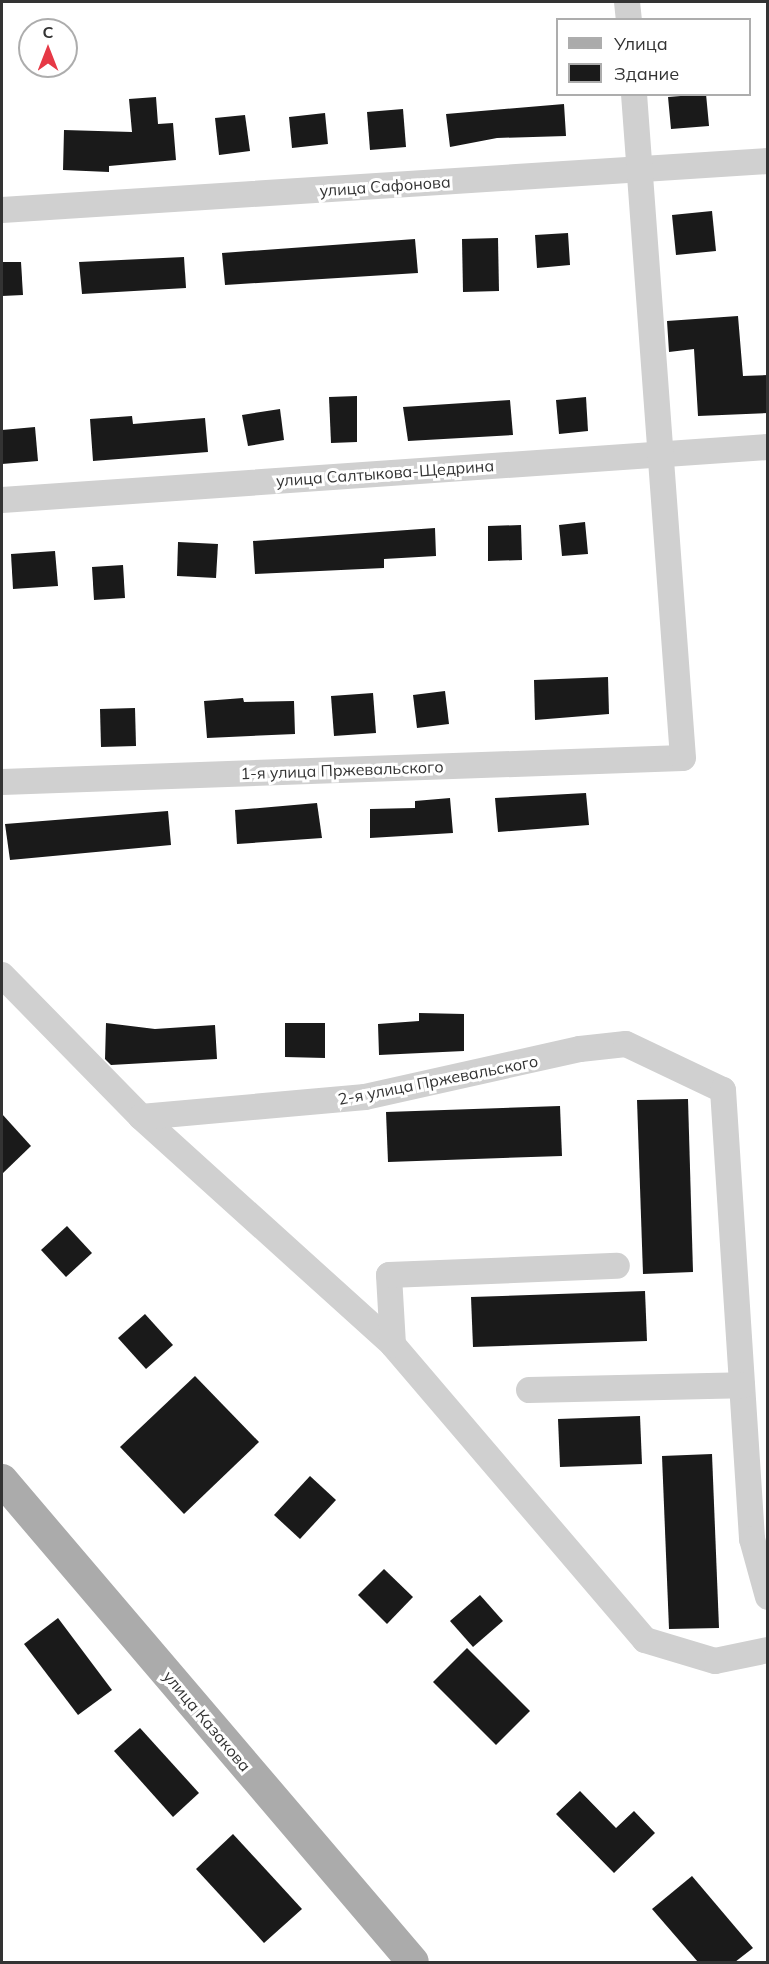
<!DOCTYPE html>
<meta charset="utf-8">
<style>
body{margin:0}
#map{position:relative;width:769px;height:1964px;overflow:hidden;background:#fff;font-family:Mulish,sans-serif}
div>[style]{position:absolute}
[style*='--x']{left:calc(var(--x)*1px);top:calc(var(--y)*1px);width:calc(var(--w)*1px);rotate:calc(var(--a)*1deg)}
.building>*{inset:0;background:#1a1a1a}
.minor>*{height:26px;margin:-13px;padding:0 13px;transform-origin:13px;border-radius:13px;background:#d0d0d0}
.major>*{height:32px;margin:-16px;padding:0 16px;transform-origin:16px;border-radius:16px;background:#ababab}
span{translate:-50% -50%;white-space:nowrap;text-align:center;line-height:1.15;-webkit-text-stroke:6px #fff;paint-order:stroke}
.street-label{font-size:16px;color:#333}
.frame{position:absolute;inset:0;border:3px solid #333;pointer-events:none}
.legend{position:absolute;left:556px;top:18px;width:195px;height:78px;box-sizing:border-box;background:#fff;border:2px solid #adadad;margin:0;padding:8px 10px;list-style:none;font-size:18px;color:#333}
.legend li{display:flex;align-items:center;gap:12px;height:30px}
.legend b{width:30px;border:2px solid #adadad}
.north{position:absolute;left:18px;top:18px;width:60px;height:60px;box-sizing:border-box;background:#fff;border:2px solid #adadad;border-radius:50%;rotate:0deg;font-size:16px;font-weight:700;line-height:24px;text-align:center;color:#333}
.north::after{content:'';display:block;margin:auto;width:21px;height:27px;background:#e63946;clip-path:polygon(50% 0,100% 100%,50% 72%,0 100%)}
</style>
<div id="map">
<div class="building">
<i style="clip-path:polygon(706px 94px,709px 126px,671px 129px,668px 97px)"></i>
<i style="clip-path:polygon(156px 97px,158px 124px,173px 123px,176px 160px,109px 166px,109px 172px,63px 170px,64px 130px,132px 132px,129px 99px)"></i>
<i style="clip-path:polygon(564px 104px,566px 136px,497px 138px,450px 147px,446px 114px)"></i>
<i style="clip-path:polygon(403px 109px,406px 147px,370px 150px,367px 112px)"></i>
<i style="clip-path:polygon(325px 113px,328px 144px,292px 148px,289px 117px)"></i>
<i style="clip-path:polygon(245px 115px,250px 151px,219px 155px,215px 118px)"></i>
<i style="clip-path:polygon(712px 211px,716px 251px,676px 255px,672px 215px)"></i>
<i style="clip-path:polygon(568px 233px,570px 265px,537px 268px,535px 235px)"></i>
<i style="clip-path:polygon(498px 238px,499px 291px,463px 292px,462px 239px)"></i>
<i style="clip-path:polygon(415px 239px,418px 273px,225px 285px,222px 253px)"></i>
<i style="clip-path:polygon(184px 257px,186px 288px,82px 294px,79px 262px)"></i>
<i style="clip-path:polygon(2px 262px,21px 262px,23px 295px,2px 296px)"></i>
<i style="clip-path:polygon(738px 316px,743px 376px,768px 375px,768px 413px,698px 416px,694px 349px,669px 352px,667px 321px)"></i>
<i style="clip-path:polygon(357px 396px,357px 442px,331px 443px,329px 397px)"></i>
<i style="clip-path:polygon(586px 397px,588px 431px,559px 434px,556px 400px)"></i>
<i style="clip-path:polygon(510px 400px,513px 435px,408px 441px,403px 407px)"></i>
<i style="clip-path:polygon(280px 409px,284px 440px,248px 446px,242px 415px)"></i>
<i style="clip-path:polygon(132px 416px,133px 424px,205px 418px,208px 452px,93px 461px,90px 419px)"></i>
<i style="clip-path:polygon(35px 427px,38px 461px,2px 464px,2px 430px)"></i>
<i style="clip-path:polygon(585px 522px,588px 554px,562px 556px,559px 525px)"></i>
<i style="clip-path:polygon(521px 525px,522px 560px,488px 561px,488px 526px)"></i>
<i style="clip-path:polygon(435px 528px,436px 556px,384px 559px,384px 568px,255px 574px,253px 541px)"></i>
<i style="clip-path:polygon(178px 542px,218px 544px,216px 578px,177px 576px)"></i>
<i style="clip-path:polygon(55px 551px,58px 586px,13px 589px,11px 554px)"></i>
<i style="clip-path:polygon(123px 565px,125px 598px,94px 600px,92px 567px)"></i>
<i style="clip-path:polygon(608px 677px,609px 714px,535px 720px,534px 680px)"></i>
<i style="clip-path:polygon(445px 691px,449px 724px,417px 728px,413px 695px)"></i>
<i style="clip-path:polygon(373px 693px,376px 733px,334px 736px,331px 696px)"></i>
<i style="clip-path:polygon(243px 698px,244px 702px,294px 701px,295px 734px,207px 738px,204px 701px)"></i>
<i style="clip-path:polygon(135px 708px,136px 746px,101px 747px,100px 709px)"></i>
<i style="clip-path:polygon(586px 793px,589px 825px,498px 832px,495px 798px)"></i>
<i style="clip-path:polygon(450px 798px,453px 833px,370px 838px,370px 809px,415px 808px,415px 801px)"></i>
<i style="clip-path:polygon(317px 803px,322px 838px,237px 844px,235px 810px)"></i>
<i style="clip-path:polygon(168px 811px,171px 845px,10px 860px,5px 824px)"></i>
<i style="clip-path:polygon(419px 1013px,464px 1014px,464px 1051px,379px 1055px,378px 1024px,419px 1021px)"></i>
<i style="clip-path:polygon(106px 1023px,155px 1029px,215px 1025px,217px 1059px,111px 1065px,105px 1059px)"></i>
<i style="clip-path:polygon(285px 1023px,325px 1023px,325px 1058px,285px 1057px)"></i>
<i style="clip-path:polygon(688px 1099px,693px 1272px,643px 1274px,637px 1100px)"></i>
<i style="clip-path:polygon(560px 1106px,562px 1156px,388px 1162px,386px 1112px)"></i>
<i style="clip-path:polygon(2px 1114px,31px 1146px,2px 1174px)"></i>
<i style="clip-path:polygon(67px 1226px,92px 1253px,66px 1277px,41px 1250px)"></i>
<i style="clip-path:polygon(645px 1291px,647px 1341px,473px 1347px,471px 1297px)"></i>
<i style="clip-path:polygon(145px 1314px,173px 1345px,146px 1369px,118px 1338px)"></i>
<i style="clip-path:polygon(195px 1376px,259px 1442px,184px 1514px,120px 1447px)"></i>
<i style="clip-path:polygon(640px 1416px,642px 1464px,560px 1467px,558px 1419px)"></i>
<i style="clip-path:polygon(712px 1454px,719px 1628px,669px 1629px,662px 1456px)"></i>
<i style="clip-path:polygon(310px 1476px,336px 1500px,300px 1539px,274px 1515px)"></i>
<i style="clip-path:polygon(384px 1569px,413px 1597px,387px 1624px,358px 1595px)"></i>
<i style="clip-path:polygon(480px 1595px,503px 1621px,473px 1647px,450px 1621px)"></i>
<i style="clip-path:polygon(58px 1618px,112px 1690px,78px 1715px,24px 1644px)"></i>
<i style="clip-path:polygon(467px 1648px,530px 1711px,496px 1745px,433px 1682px)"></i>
<i style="clip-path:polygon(140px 1728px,199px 1793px,173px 1817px,114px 1751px)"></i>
<i style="clip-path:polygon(580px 1791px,616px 1828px,634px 1811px,655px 1833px,614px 1873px,556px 1814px)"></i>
<i style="clip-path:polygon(233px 1834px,302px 1909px,264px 1943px,196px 1869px)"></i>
<i style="clip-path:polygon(692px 1876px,753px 1948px,735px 1962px,698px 1962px,652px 1909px)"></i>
</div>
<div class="minor">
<i style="--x:627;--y:2;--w:18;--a:84"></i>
<i style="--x:2;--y:210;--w:768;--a:-3.66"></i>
<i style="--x:2;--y:500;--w:768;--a:-3.96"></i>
<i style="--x:2;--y:782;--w:681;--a:-2.02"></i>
<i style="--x:683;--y:758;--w:666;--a:-94.22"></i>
<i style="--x:2;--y:975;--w:199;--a:45.6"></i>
<i style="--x:141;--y:1117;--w:340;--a:42.1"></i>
<i style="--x:393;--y:1345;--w:388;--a:49.5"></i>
<i style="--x:645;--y:1640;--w:73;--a:16.7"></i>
<i style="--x:715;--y:1661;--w:54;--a:-11.7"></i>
<i style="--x:141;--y:1117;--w:225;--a:-5.1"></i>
<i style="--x:365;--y:1097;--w:220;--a:-12.6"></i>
<i style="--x:580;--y:1049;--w:46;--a:-6.2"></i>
<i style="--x:626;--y:1044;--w:107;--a:25.4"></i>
<i style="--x:723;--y:1090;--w:450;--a:86.3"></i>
<i style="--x:752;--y:1539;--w:60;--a:74.6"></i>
<i style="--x:393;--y:1345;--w:70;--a:-93.3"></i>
<i style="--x:389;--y:1275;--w:228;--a:-2.3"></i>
<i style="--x:529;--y:1390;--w:213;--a:-1.3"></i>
</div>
<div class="major">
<i style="--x:2;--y:1480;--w:633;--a:49.55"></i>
</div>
<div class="street-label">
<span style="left:385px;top:186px;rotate:-4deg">улица Сафонова</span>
<span style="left:385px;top:473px;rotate:-4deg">улица Салтыкова-Щедрина</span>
<span style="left:342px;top:770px;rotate:-2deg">1-я улица Пржевальского</span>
<span style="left:438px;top:1080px;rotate:-11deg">2-я улица Пржевальского</span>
<span style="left:207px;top:1721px;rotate:50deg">улица Казакова</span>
</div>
<div class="frame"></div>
<ul class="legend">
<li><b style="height:8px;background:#ababab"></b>Улица</li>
<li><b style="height:16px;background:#1a1a1a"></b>Здание</li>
</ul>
<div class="north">С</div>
</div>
